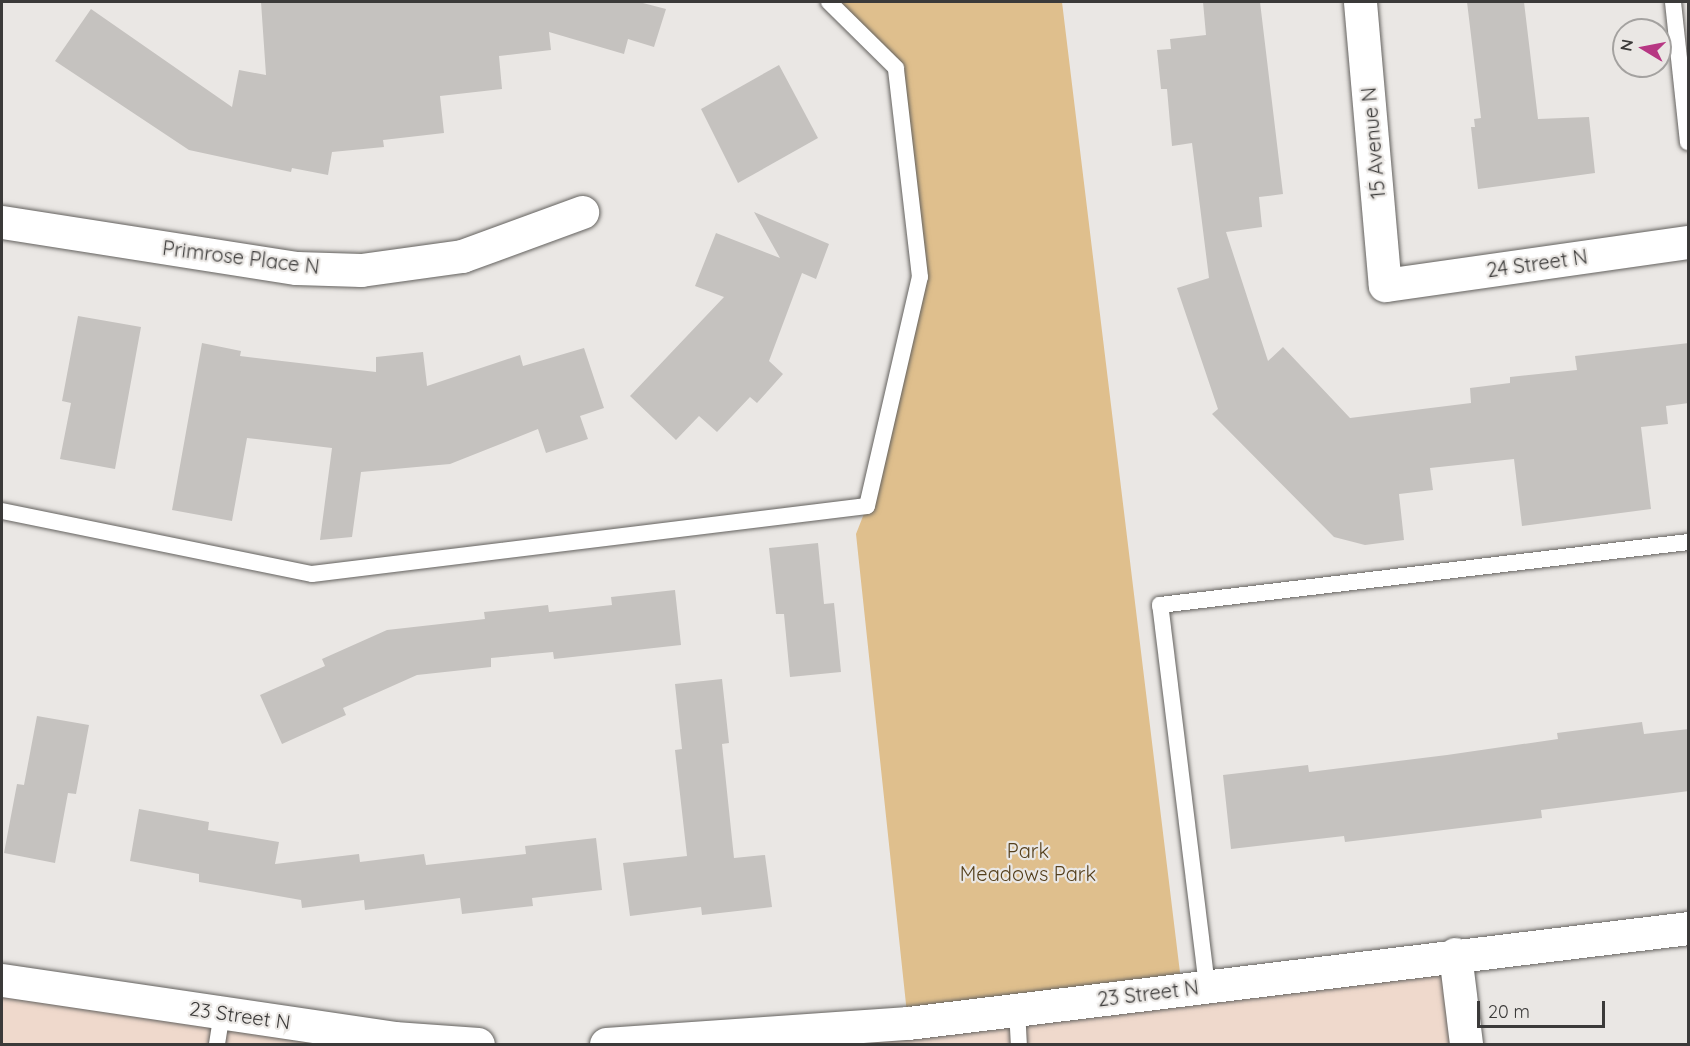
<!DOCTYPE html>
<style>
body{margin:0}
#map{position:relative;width:1690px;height:1046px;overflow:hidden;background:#eae7e4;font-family:Quicksand,sans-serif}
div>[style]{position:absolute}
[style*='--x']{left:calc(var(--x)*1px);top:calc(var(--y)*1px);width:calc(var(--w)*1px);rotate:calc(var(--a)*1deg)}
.commercial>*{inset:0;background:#efd9cc}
.green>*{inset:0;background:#dfbf8d}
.building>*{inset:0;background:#c5c2bf}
.roads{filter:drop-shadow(0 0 2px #64625f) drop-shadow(0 0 2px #64625f)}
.service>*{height:16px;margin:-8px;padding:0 8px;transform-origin:8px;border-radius:8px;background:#fff}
.minor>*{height:33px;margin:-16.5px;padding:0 16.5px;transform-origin:16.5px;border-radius:16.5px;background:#fff}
.tertiary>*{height:33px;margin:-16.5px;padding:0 16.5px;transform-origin:16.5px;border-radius:16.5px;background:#fff}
span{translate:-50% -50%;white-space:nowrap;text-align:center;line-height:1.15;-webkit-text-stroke:4.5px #eae7e4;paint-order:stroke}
.street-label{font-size:20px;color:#3b3a39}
.park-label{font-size:20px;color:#543f1c}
.frame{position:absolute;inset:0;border:3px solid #3b3a39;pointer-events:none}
.north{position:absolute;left:1612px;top:18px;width:60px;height:60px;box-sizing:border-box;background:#eae7e4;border:2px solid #a4a2a0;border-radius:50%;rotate:280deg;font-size:16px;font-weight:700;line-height:24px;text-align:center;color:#3b3a39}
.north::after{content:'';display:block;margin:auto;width:21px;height:27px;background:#b73783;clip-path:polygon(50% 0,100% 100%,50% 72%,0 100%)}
.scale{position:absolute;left:1477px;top:1001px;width:128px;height:27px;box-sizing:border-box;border:3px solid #3b3a39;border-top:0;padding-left:8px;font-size:18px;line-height:21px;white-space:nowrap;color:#3b3a39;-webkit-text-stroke:4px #eae7e4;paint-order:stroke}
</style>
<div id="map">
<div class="commercial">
<i style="clip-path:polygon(1455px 954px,1464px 1044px,606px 1044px)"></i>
<i style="clip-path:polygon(2px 980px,478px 1044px,2px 1044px)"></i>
</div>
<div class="green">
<i style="clip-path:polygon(829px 2px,1062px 2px,1182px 989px,908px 1023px,856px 534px,867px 506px,920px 277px,896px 68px)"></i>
</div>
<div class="building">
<i style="clip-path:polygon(261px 2px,639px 2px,666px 9px,654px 47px,628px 39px,624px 54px,549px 32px,551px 50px,499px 56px,502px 89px,440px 96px,444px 133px,383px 140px,384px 147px,332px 152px,328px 175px,292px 168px,291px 172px,189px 150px,55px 61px,91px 9px,232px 107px,239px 70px,266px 75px)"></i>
<i style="clip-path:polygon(1203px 2px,1260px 2px,1283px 194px,1259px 197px,1262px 227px,1226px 232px,1268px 361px,1283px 347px,1350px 418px,1471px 403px,1470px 388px,1510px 383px,1510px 377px,1577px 370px,1575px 356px,1689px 343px,1689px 403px,1666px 406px,1668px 424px,1641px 427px,1651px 509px,1522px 526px,1514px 459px,1430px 468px,1433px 490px,1399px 494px,1404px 540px,1365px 545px,1334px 537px,1212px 414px,1218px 409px,1177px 288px,1209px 278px,1192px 143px,1172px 146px,1167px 89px,1161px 89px,1157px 50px,1171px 49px,1170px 39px,1206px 35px)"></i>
<i style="clip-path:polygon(1467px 2px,1524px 2px,1538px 119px,1589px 117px,1595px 173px,1478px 189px,1471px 127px,1475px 127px,1474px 119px,1481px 118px)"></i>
<i style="clip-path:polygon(779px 65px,818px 138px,738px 183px,701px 109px)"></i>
<i style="clip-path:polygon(754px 212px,829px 244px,816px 279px,802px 273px,769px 361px,783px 374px,757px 403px,750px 397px,717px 432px,699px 416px,676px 440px,630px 396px,724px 297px,695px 286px,716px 233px,780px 258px)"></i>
<i style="clip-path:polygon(78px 316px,141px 327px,115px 469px,60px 459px,71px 403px,62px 401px)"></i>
<i style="clip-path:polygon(202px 343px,241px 351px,240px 356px,376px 372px,376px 357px,423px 352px,427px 386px,520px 355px,523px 366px,584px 348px,604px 408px,580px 416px,588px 439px,546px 453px,538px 429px,450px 464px,361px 472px,352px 537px,320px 540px,332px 448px,247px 438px,232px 521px,172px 510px)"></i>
<i style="clip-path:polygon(818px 543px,824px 604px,834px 603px,841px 672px,790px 677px,784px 614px,776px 614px,769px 548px)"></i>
<i style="clip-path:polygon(675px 590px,681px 645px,554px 659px,553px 652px,491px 658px,491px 667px,417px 675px,343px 708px,346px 715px,282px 744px,260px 695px,325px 666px,322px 659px,387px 630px,485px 619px,484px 612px,548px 605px,549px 612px,612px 605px,611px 597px)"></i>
<i style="clip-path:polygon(722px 679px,729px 743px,722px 744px,734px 858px,765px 855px,772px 907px,702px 915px,701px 907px,630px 916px,623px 863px,687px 856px,675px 750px,682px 749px,675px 684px)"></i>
<i style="clip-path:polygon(37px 716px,89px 725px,76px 794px,68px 793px,55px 863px,4px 853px,17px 784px,24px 785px)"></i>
<i style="clip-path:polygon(1642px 722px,1644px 734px,1689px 729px,1689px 791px,1541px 810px,1542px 818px,1345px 842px,1344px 836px,1231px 849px,1223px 775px,1308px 765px,1309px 772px,1447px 755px,1558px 739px,1557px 733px)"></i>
<i style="clip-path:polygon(139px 809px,209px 822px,208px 830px,279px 842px,275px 864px,359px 854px,360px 862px,424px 854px,426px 865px,526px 854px,525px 846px,596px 838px,602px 890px,532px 898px,533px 906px,462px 914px,460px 898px,365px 910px,364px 900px,302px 908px,301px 900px,199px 882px,199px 874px,130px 861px)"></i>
</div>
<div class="roads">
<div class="service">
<i style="--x:1673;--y:2;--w:141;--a:83.9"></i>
<i style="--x:2;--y:511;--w:316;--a:11.5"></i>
<i style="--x:312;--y:574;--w:559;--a:-6.99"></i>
<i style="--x:867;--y:506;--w:235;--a:-77"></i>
<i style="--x:920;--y:277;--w:210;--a:-96.6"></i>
<i style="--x:896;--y:68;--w:94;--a:-135.4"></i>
<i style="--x:1207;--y:986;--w:384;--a:-97"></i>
<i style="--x:1160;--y:605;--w:532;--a:-6.8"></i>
<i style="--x:1017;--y:1009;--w:35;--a:87"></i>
<i style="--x:217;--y:1044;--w:32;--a:-81"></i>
</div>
<div class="minor">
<i style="--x:1360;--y:2;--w:284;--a:85"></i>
<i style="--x:1385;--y:285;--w:306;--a:-8.1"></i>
<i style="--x:2;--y:222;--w:298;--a:8.9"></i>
<i style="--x:296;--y:268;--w:65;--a:1.8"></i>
<i style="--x:361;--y:270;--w:102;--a:-7.9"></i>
<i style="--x:462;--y:256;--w:128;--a:-20.1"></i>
<i style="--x:1455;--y:954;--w:91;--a:83"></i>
</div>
<div class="tertiary">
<i style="--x:2;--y:980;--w:396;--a:8.4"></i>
<i style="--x:394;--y:1038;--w:84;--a:4.1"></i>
<i style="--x:606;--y:1044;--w:303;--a:-4"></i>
<i style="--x:908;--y:1023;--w:786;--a:-6.94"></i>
</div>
</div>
<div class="street-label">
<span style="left:1373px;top:143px;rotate:-95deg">15 Avenue N</span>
<span style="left:241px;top:257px;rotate:7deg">Primrose Place N</span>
<span style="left:1537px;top:263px;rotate:-8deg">24 Street N</span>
<span style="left:1148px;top:993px;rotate:-7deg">23 Street N</span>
<span style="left:240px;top:1015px;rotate:8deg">23 Street N</span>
</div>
<div class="park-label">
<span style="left:1028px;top:862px">Park<br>Meadows Park</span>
</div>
<div class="frame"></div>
<div class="north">N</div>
<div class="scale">20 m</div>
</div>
